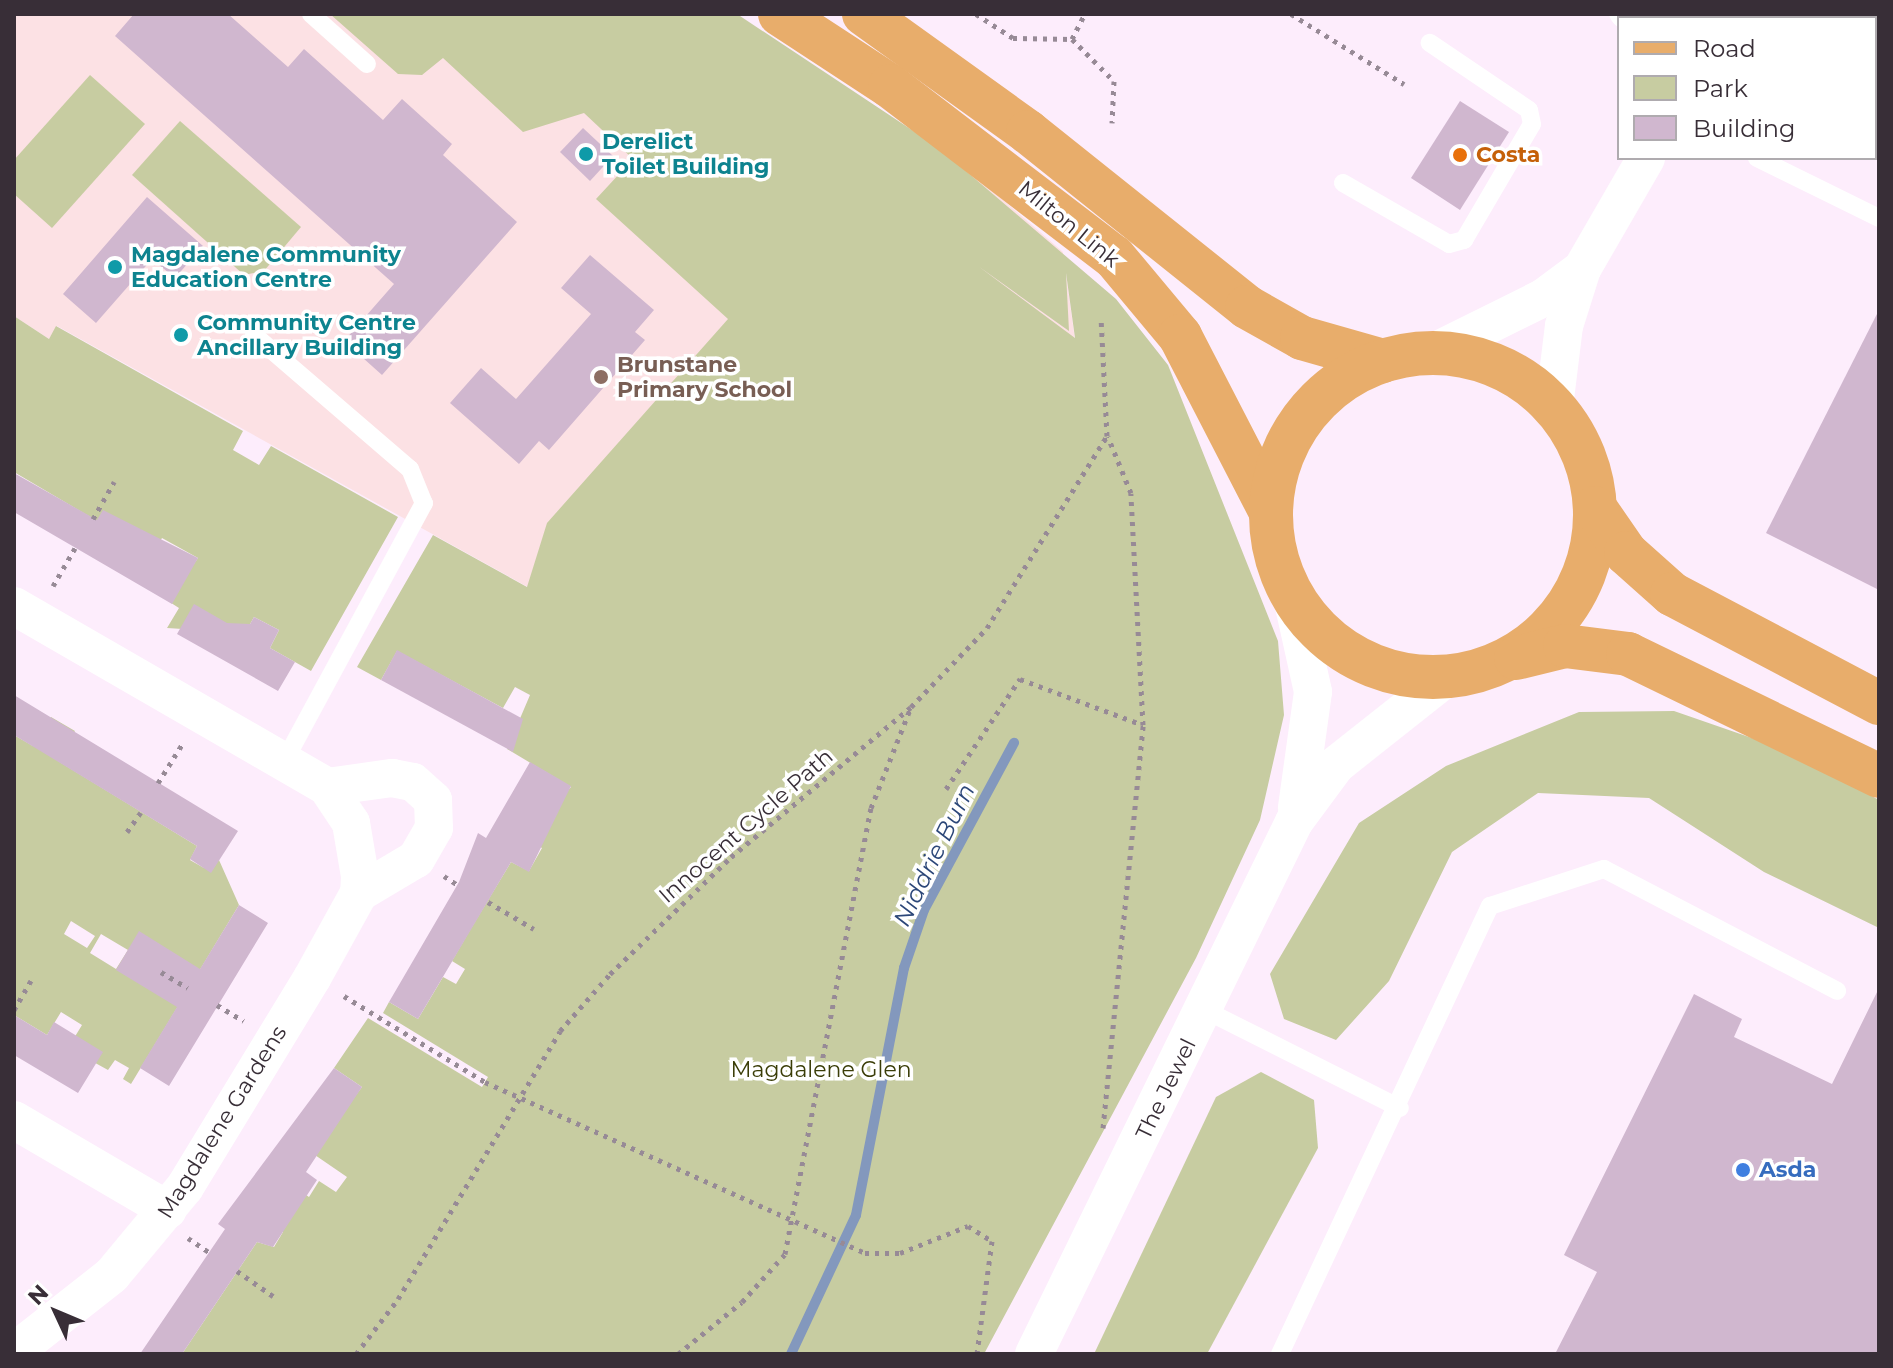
<!DOCTYPE html>
<style>
body{margin:0}
#map{position:relative;width:1893px;height:1368px;overflow:hidden;background:#fdedfc;font-family:Montserrat,sans-serif}
div>[style]{position:absolute}
[style*='--x']{left:calc(var(--x)*1px);top:calc(var(--y)*1px);width:calc(var(--w)*1px);rotate:calc(var(--a)*1deg)}
.education>*{inset:0;background:#fce1e4}
.green>*{inset:0;background:#c7cca1}
.stream>*{height:10px;margin:-5px;padding:0 5px;transform-origin:5px;border-radius:5px;background:#8398bd}
.building>*{inset:0;background:#d0b7cf}
.path>*{height:5px;margin-top:-2.5px;transform-origin:0;background:repeating-linear-gradient(90deg,#978a96 0 4px,transparent 0 10px)}
.lane>*{height:18px;margin:-9px;padding:0 9px;transform-origin:9px;border-radius:9px;background:#fff}
.street>*{height:38px;margin:-19px;padding:0 19px;transform-origin:19px;border-radius:19px;background:#fff}
.primary>*{height:44px;margin:-22px;padding:0 22px;transform-origin:22px;border-radius:22px;background:#e8ad6b}
.primary>.ring{margin:-22px;padding:0;box-sizing:content-box;background:none;border:44px solid #e8ad6b;border-radius:50%}
.rail>*{height:9px;margin-top:-4.5px;transform-origin:0;background:repeating-linear-gradient(90deg,#fff 0 18px,#a0939f 0 36px);box-sizing:border-box;border-block:2px solid #a0939f}
.dots>*{width:22px;height:22px;translate:-50% -50%;box-sizing:border-box;border:4px solid #fff;border-radius:50%}
span{translate:-50% -50%;white-space:nowrap;text-align:center;line-height:1.15;-webkit-text-stroke:7px #fff;paint-order:stroke}
.culture-label{font-size:22px;color:#0d838f;font-weight:700}
.left{translate:0 -50%;text-align:left}
.food-label{font-size:22px;color:#c56008;font-weight:700}
.street-label{font-size:22px;color:#382e37}
.education-label{font-size:22px;color:#785e54;font-weight:700}
.park-label{font-size:22px;color:#3a3d07}
.shop-label{font-size:22px;color:#366cbe;font-weight:700}
.water-label{font-size:24px;color:#2c4778;font-style:italic}
.frame{position:absolute;inset:0;border:16px solid #382e37;pointer-events:none}
.legend{position:absolute;left:1617px;top:16px;width:260px;height:144px;box-sizing:border-box;background:#fff;border:2px solid #afabaf;margin:0;padding:10px 14px;list-style:none;font-size:24px;color:#382e37}
.legend li{display:flex;align-items:center;gap:16px;height:40px}
.legend b{width:40px;border:2px solid #afabaf}
.north{position:absolute;left:16px;top:1272px;width:80px;height:80px;-webkit-text-stroke:6px #fff;paint-order:stroke;rotate:314deg;font-size:22px;font-weight:700;line-height:32px;text-align:center;color:#382e37}
.north::after{content:'';display:block;margin:auto;width:28px;height:36px;background:#382e37;clip-path:polygon(50% 0,100% 100%,50% 72%,0 100%)}
</style>
<div id="map">
<div class="education">
<i style="clip-path:polygon(14px 14px,734px 14px,957px 160px,1063px 252px,1075px 340px,701px 683px,57px 326px,49px 339px,14px 316px)"></i>
</div>
<div class="green">
<i style="clip-path:polygon(evenodd,330px 14px,737px 14px,939px 148px,1116px 299px,1168px 365px,1278px 641px,1284px 715px,1260px 820px,1196px 958px,984px 1354px,182px 1354px,257px 1242px,274px 1247px,283px 1232px,271px 1223px,295px 1187px,309px 1197px,319px 1181px,336px 1192px,347px 1177px,312px 1153px,362px 1087px,334px 1068px,368px 1018px,482px 1087px,488px 1077px,383px 1013px,389px 1002px,418px 1019px,443px 977px,456px 984px,465px 969px,452px 961px,470px 930px,511px 862px,529px 871px,542px 848px,525px 838px,571px 787px,507px 749px,530px 695px,515px 687px,503px 708px,397px 651px,381px 680px,357px 667px,433px 535px,527px 587px,547px 523px,728px 319px,596px 199px,633px 159px,584px 113px,523px 132px,443px 58px,422px 75px,398px 74px,330px 14px,978px 266px,1069px 331px,1066px 273px,1075px 338px,978px 266px)"></i>
<i style="clip-path:polygon(90px 75px,145px 124px,52px 228px,14px 194px,14px 160px)"></i>
<i style="clip-path:polygon(180px 121px,301px 227px,264px 271px,244px 275px,132px 175px)"></i>
<i style="clip-path:polygon(14px 316px,49px 339px,56px 326px,243px 431px,233px 450px,259px 465px,271px 446px,398px 517px,311px 671px,270px 648px,279px 630px,254px 617px,245px 633px,167px 628px,179px 608px,168px 601px,198px 558px,162px 538px,153px 554px,14px 472px)"></i>
<i style="clip-path:polygon(1674px 711px,1781px 748px,1879px 800px,1879px 928px,1764px 872px,1649px 798px,1538px 793px,1452px 852px,1389px 981px,1336px 1040px,1284px 1019px,1270px 974px,1359px 823px,1446px 766px,1579px 712px)"></i>
<i style="clip-path:polygon(evenodd,51px 717px,75px 731px,58px 761px,197px 846px,190px 860px,204px 868px,219px 860px,239px 905px,131px 1084px,123px 1079px,129px 1068px,115px 1060px,108px 1070px,68px 1048px,82px 1025px,61px 1012px,47px 1035px,14px 1015px,14px 735px,33px 746px,51px 717px,71px 921px,95px 936px,87px 948px,64px 934px,71px 921px,51px 717px,101px 934px,128px 950px,116px 969px,90px 953px,101px 934px)"></i>
<i style="clip-path:polygon(1261px 1072px,1314px 1100px,1318px 1148px,1207px 1354px,1094px 1354px,1216px 1097px)"></i>
</div>
<div class="stream">
<i style="--x:791;--y:1354;--w:153;--a:-64.9"></i>
<i style="--x:856;--y:1215;--w:252;--a:-79"></i>
<i style="--x:904;--y:968;--w:61;--a:-71"></i>
<i style="--x:924;--y:910;--w:190;--a:-61.7"></i>
</div>
<div class="building">
<i style="clip-path:polygon(134px 14px,228px 14px,288px 67px,304px 49px,383px 120px,402px 99px,452px 144px,443px 155px,517px 222px,382px 375px,344px 341px,394px 284px,115px 36px)"></i>
<i style="clip-path:polygon(1460px 101px,1509px 132px,1460px 210px,1411px 178px)"></i>
<i style="clip-path:polygon(583px 128px,613px 156px,590px 181px,560px 152px)"></i>
<i style="clip-path:polygon(147px 197px,203px 246px,175px 278px,152px 259px,96px 323px,63px 294px)"></i>
<i style="clip-path:polygon(590px 255px,654px 310px,635px 332px,645px 340px,549px 450px,539px 441px,519px 464px,450px 403px,481px 368px,516px 399px,591px 314px,561px 288px)"></i>
<i style="clip-path:polygon(1879px 310px,1879px 590px,1766px 533px)"></i>
<i style="clip-path:polygon(14px 473px,97px 520px,103px 510px,198px 558px,172px 604px,14px 512px)"></i>
<i style="clip-path:polygon(194px 604px,227px 623px,250px 624px,254px 617px,279px 630px,270px 648px,295px 662px,278px 691px,177px 634px)"></i>
<i style="clip-path:polygon(397px 650px,523px 719px,513px 752px,381px 680px)"></i>
<i style="clip-path:polygon(14px 695px,238px 831px,211px 873px,190px 859px,197px 846px,14px 735px)"></i>
<i style="clip-path:polygon(530px 762px,571px 786px,529px 872px,511px 862px,418px 1019px,389px 1002px,459px 882px,478px 833px,486px 838px)"></i>
<i style="clip-path:polygon(239px 905px,268px 923px,169px 1086px,140px 1068px,177px 1007px,116px 970px,139px 931px,200px 969px)"></i>
<i style="clip-path:polygon(1879px 988px,1879px 1354px,1555px 1354px,1597px 1272px,1564px 1255px,1694px 994px,1742px 1019px,1734px 1037px,1832px 1084px)"></i>
<i style="clip-path:polygon(14px 1015px,47px 1035px,54px 1022px,103px 1052px,78px 1093px,14px 1055px)"></i>
<i style="clip-path:polygon(334px 1068px,362px 1087px,306px 1172px,317px 1180px,273px 1247px,257px 1242px,182px 1354px,140px 1354px,225px 1229px,218px 1224px)"></i>
</div>
<div class="path">
<i style="--x:976;--y:14;--w:44;--a:33"></i>
<i style="--x:1013;--y:38;--w:59;--a:1"></i>
<i style="--x:1072;--y:39;--w:59;--a:45"></i>
<i style="--x:1114;--y:81;--w:42;--a:92.7"></i>
<i style="--x:1291;--y:14;--w:133;--a:31.8"></i>
<i style="--x:1072;--y:39;--w:28;--a:-63"></i>
<i style="--x:93;--y:519;--w:43;--a:-60.4"></i>
<i style="--x:53;--y:586;--w:44;--a:-59.9"></i>
<i style="--x:158;--y:783;--w:47;--a:-58"></i>
<i style="--x:946;--y:789;--w:133;--a:-56.1"></i>
<i style="--x:1020;--y:679;--w:131;--a:20.5"></i>
<i style="--x:127;--y:832;--w:24;--a:-55"></i>
<i style="--x:444;--y:876;--w:17;--a:33"></i>
<i style="--x:488;--y:902;--w:53;--a:30.4"></i>
<i style="--x:161;--y:972;--w:31;--a:31"></i>
<i style="--x:344;--y:996;--w:165;--a:31.4"></i>
<i style="--x:485;--y:1082;--w:417;--a:24.2"></i>
<i style="--x:865;--y:1253;--w:35;--a:0"></i>
<i style="--x:900;--y:1253;--w:73;--a:-21.7"></i>
<i style="--x:968;--y:1226;--w:28;--a:32"></i>
<i style="--x:992;--y:1241;--w:114;--a:97.6"></i>
<i style="--x:217;--y:1005;--w:31;--a:31"></i>
<i style="--x:14;--y:1010;--w:34;--a:-60"></i>
<i style="--x:1103;--y:1128;--w:405;--a:-84.3"></i>
<i style="--x:1143;--y:725;--w:232;--a:-93"></i>
<i style="--x:1131;--y:493;--w:61;--a:-112.3"></i>
<i style="--x:188;--y:1238;--w:25;--a:34"></i>
<i style="--x:237;--y:1271;--w:44;--a:34.8"></i>
<i style="--x:356;--y:1354;--w:69;--a:-52.6"></i>
<i style="--x:398;--y:1299;--w:313;--a:-58.8"></i>
<i style="--x:560;--y:1031;--w:76;--a:-48.7"></i>
<i style="--x:610;--y:974;--w:168;--a:-44"></i>
<i style="--x:731;--y:857;--w:234;--a:-39.8"></i>
<i style="--x:911;--y:707;--w:110;--a:-46.1"></i>
<i style="--x:987;--y:628;--w:226;--a:-58"></i>
<i style="--x:1107;--y:436;--w:119;--a:-92.9"></i>
<i style="--x:678;--y:1354;--w:82;--a:-39.1"></i>
<i style="--x:742;--y:1302;--w:64;--a:-48.1"></i>
<i style="--x:785;--y:1254;--w:454;--a:-79.1"></i>
<i style="--x:871;--y:808;--w:109;--a:-68.4"></i>
</div>
<div class="lane">
<i style="--x:311;--y:14;--w:75;--a:41.8"></i>
<i style="--x:1618;--y:14;--w:5;--a:53"></i>
<i style="--x:1757;--y:158;--w:136;--a:26.2"></i>
<i style="--x:1343;--y:183;--w:122;--a:29.9"></i>
<i style="--x:1449;--y:244;--w:16;--a:-15"></i>
<i style="--x:1464;--y:240;--w:134;--a:-59.6"></i>
<i style="--x:1532;--y:124;--w:14;--a:-102"></i>
<i style="--x:1529;--y:110;--w:120;--a:-145.9"></i>
<i style="--x:254;--y:335;--w:206;--a:40.7"></i>
<i style="--x:410;--y:469;--w:37;--a:68"></i>
<i style="--x:424;--y:503;--w:294;--a:118.4"></i>
<i style="--x:1205;--y:1010;--w:218;--a:26.7"></i>
<i style="--x:1280;--y:1354;--w:495;--a:-64.9"></i>
<i style="--x:1490;--y:906;--w:120;--a:-18"></i>
<i style="--x:1604;--y:869;--w:263;--a:27.6"></i>
</div>
<div class="street">
<i style="--x:1432;--y:353;--w:124;--a:-26.4"></i>
<i style="--x:1543;--y:298;--w:49;--a:-36.6"></i>
<i style="--x:1554;--y:407;--w:82;--a:-83"></i>
<i style="--x:1564;--y:326;--w:60;--a:-72.5"></i>
<i style="--x:1582;--y:269;--w:128;--a:-60"></i>
<i style="--x:1292;--y:597;--w:97;--a:77.5"></i>
<i style="--x:1313;--y:692;--w:117;--a:97.9"></i>
<i style="--x:14;--y:606;--w:362;--a:30"></i>
<i style="--x:327;--y:787;--w:43;--a:56.3"></i>
<i style="--x:351;--y:823;--w:54;--a:80.4"></i>
<i style="--x:360;--y:876;--w:17;--a:93"></i>
<i style="--x:359;--y:893;--w:97;--a:118.9"></i>
<i style="--x:312;--y:978;--w:245;--a:121.3"></i>
<i style="--x:185;--y:1187;--w:114;--a:129.7"></i>
<i style="--x:112;--y:1275;--w:125;--a:141.8"></i>
<i style="--x:327;--y:787;--w:66;--a:-7.9"></i>
<i style="--x:392;--y:778;--w:21;--a:11"></i>
<i style="--x:413;--y:782;--w:27;--a:42"></i>
<i style="--x:433;--y:800;--w:28;--a:88"></i>
<i style="--x:434;--y:828;--w:36;--a:120"></i>
<i style="--x:416;--y:859;--w:66;--a:149.2"></i>
<i style="--x:14;--y:1120;--w:178;--a:30.3"></i>
<i style="--x:1034;--y:1354;--w:592;--a:-63.95"></i>
<i style="--x:1294;--y:822;--w:71;--a:-53.6"></i>
<i style="--x:1336;--y:765;--w:142;--a:-38.4"></i>
</div>
<div class="primary">
<i style="--x:780;--y:14;--w:131;--a:33.2"></i>
<i style="--x:890;--y:86;--w:282;--a:37.4"></i>
<i style="--x:1114;--y:257;--w:103;--a:50.1"></i>
<i style="--x:1180;--y:336;--w:198;--a:62.7"></i>
<i style="--x:864;--y:14;--w:202;--a:35.7"></i>
<i style="--x:1028;--y:132;--w:280;--a:38.6"></i>
<i style="--x:1247;--y:307;--w:63;--a:29.4"></i>
<i style="--x:1302;--y:338;--w:84;--a:15.9"></i>
<i class="ring" style="left:1271px;top:353px;width:280px;height:280px"></i>
<i style="--x:1595;--y:508;--w:55;--a:55.4"></i>
<i style="--x:1626;--y:553;--w:62;--a:41.7"></i>
<i style="--x:1672;--y:594;--w:234;--a:27.8"></i>
<i style="--x:1516;--y:658;--w:50;--a:-13.8"></i>
<i style="--x:1565;--y:646;--w:64;--a:7.2"></i>
<i style="--x:1628;--y:654;--w:279;--a:25.9"></i>
</div>
<div class="rail">
<i style="--x:1814;--y:14;--w:7;--a:34"></i>
<i style="--x:1875;--y:54;--w:4;--a:27"></i>
</div>
<div class="dots">
<i style="left:586px;top:154px;background:#0f9aa8"></i>
<i style="left:1460px;top:155px;background:#e8710a"></i>
<i style="left:115px;top:267px;background:#0f9aa8"></i>
<i style="left:181px;top:335px;background:#0f9aa8"></i>
<i style="left:601px;top:377px;background:#8d6e63"></i>
<i style="left:1743px;top:1170px;background:#3f7fe0"></i>
</div>
<div class="culture-label">
<span class="left" style="left:602px;top:154px">Derelict<br>Toilet Building</span>
<span class="left" style="left:131px;top:267px">Magdalene Community<br>Education Centre</span>
<span class="left" style="left:197px;top:335px">Community Centre<br>Ancillary Building</span>
</div>
<div class="food-label">
<span class="left" style="left:1476px;top:155px">Costa</span>
</div>
<div class="street-label">
<span style="left:1069px;top:224px;rotate:39deg">Milton Link</span>
<span style="left:746px;top:826px;rotate:-41deg">Innocent Cycle Path</span>
<span style="left:1166px;top:1089px;rotate:-64deg">The Jewel</span>
<span style="left:222px;top:1122px;rotate:-58deg">Magdalene Gardens</span>
</div>
<div class="education-label">
<span class="left" style="left:617px;top:377px">Brunstane<br>Primary School</span>
</div>
<div class="park-label">
<span style="left:821px;top:1070px">Magdalene Glen</span>
</div>
<div class="shop-label">
<span class="left" style="left:1759px;top:1170px">Asda</span>
</div>
<div class="water-label">
<span style="left:934px;top:855px;rotate:-64deg">Niddrie Burn</span>
</div>
<div class="frame"></div>
<ul class="legend">
<li><b style="height:10px;background:#e8ad6b"></b>Road</li>
<li><b style="height:22px;background:#c7cca1"></b>Park</li>
<li><b style="height:22px;background:#d0b7cf"></b>Building</li>
</ul>
<div class="north">N</div>
</div>
